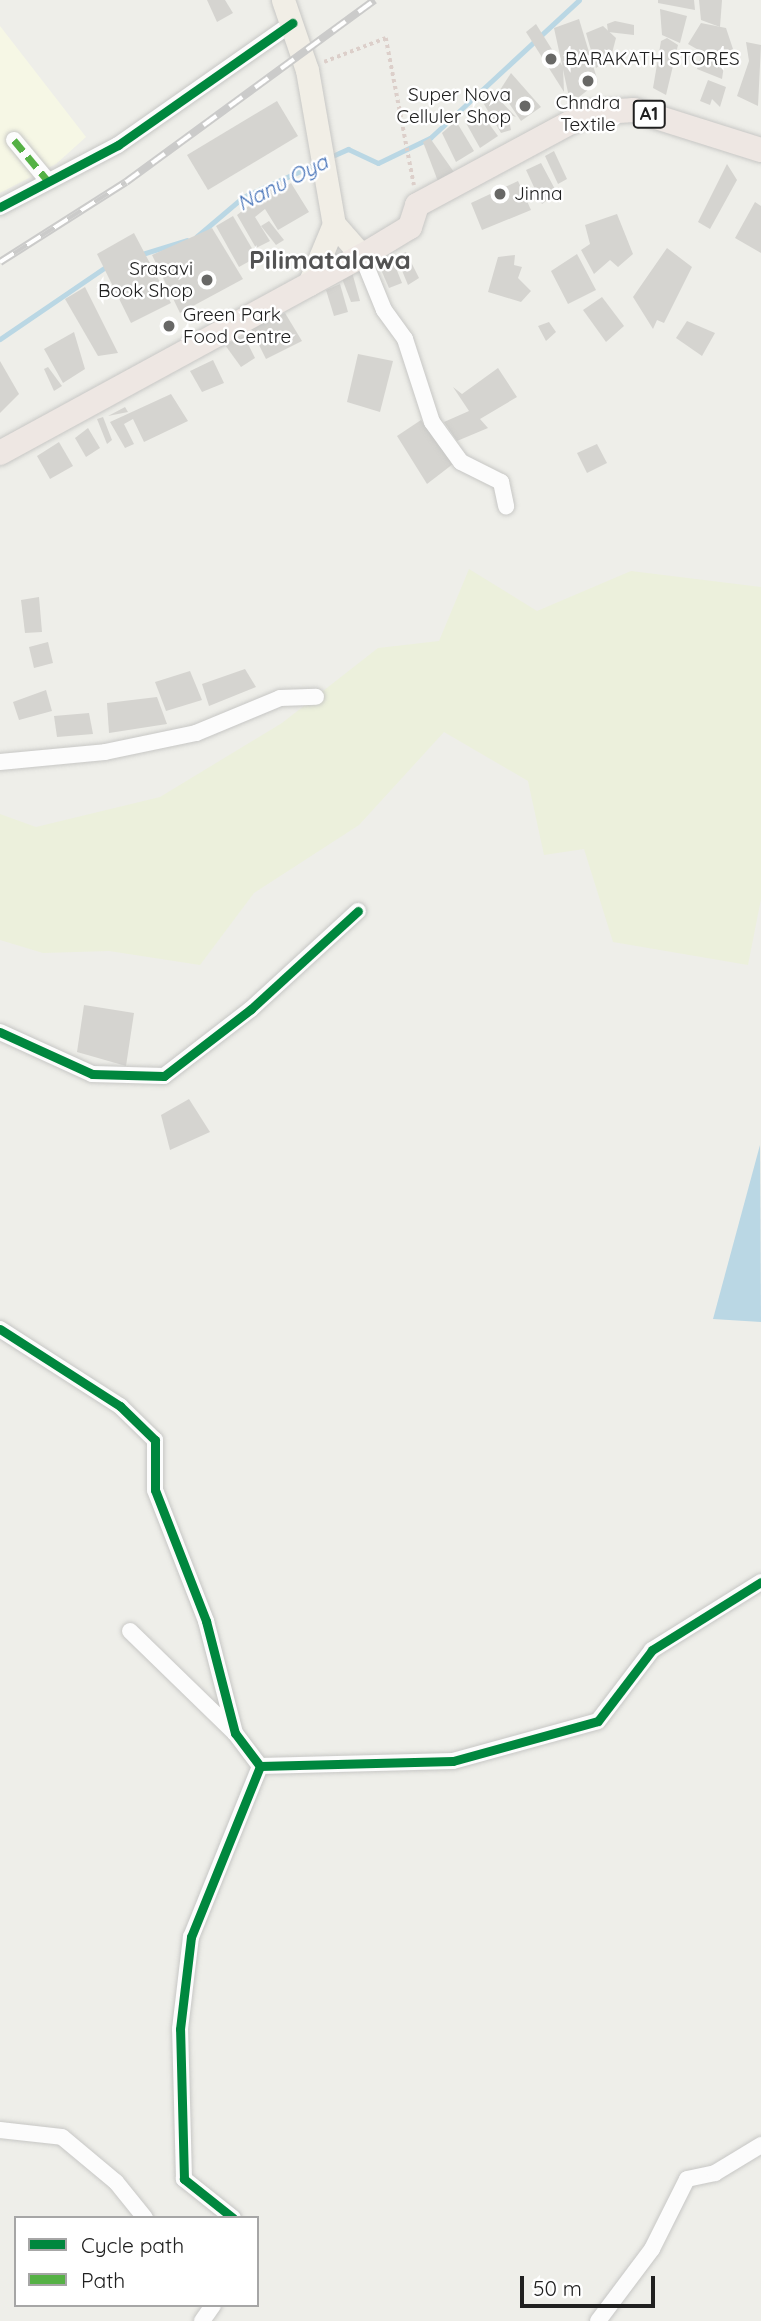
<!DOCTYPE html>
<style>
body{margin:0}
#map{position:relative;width:761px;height:2321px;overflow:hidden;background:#eeeee9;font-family:Quicksand,sans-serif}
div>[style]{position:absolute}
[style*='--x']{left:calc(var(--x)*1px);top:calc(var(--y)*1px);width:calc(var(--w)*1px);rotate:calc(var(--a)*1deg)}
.education>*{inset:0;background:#f6f7e5}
.farmland>*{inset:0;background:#ecf0dc}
.water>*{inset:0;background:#bad7e4}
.stream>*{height:5px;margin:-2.5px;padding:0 2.5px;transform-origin:2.5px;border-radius:2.5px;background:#bad7e4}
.building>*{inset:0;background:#d5d4d0}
.path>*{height:3.5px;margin-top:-1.75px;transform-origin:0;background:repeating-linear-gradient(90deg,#dccfca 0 3.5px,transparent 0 7px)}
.roads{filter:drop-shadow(0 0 2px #c7c7c5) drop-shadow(0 0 2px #c7c7c5)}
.minor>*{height:16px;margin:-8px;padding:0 8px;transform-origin:8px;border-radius:8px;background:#fcfcfc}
.primary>*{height:23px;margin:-11.5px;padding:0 11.5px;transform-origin:11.5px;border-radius:11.5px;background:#f1eee6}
.trunk>*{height:24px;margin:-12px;padding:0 12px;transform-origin:12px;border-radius:12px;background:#eee7e3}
.rail>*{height:8px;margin-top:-4px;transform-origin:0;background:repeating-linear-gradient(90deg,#fff 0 16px,#cbcbca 0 32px);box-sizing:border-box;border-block:2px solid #cbcbca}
.quiet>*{height:7px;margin-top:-3.5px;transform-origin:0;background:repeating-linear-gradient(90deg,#55b145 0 14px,transparent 0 21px)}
.cycleway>*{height:9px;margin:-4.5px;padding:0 4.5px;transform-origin:4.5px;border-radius:4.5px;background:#00873e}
.dots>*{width:19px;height:19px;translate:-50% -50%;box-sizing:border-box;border:4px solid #fff;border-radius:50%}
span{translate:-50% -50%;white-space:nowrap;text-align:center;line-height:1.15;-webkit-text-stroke:5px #fff;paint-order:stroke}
.shield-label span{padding:2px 5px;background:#fff;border:2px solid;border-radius:5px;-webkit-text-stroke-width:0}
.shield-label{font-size:18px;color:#202020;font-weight:700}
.poi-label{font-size:19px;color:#202020}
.left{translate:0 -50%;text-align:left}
.right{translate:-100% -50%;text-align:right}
.water-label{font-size:21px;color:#4572b8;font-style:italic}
.district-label{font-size:26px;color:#535353;font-weight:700}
.legend{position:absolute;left:14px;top:2216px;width:245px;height:91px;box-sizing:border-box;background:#fff;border:2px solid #a6a6a6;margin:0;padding:9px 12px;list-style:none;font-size:21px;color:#202020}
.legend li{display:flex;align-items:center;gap:14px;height:35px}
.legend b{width:35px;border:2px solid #a6a6a6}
.scale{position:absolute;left:520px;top:2276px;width:135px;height:32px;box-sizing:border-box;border:4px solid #202020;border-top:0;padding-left:9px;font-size:21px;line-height:24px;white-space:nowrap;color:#202020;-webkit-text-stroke:5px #fff;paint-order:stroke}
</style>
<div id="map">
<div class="education">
<i style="clip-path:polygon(0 26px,86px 137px,56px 164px,0 193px)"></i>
</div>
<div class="farmland">
<i style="clip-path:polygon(469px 569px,537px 611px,631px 571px,761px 587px,761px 899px,748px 965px,613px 942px,584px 849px,544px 855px,528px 781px,444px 732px,359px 825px,254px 893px,200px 965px,109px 951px,43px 953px,0 940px,0 814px,36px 827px,160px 797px,282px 723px,378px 648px,439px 641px)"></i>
</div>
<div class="water">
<i style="clip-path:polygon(760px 1145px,761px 1322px,713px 1319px)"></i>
</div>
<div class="stream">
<i style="--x:330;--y:157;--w:20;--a:-24"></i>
<i style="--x:348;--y:149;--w:33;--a:25"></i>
<i style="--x:378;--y:163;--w:58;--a:-25.7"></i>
<i style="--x:430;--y:138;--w:203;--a:-42.8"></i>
<i style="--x:196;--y:237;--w:62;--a:-40.4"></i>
<i style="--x:243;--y:197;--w:82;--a:-24.4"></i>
<i style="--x:139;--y:255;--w:50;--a:-17.4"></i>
<i style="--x:0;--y:339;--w:133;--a:-34.3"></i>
</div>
<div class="building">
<i style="clip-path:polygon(207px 0,225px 0,233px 13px,217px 22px)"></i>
<i style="clip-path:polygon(658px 0,694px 0,695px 10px,658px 3px)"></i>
<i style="clip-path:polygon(699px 0,722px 0,720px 27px,701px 20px)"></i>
<i style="clip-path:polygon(660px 9px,687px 16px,680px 43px,662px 35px)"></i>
<i style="clip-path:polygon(579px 19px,598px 82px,579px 97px,569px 97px,554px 28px)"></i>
<i style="clip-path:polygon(615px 21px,634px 25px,634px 35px,608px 32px,607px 24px)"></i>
<i style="clip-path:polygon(701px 23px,726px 28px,733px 49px,726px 52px,722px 79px,697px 69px,702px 52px,688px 44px)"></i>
<i style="clip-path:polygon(536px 24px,563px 67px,564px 92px,526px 32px)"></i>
<i style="clip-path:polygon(603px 26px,616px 38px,611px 57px,596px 68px,586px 33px)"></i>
<i style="clip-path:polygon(667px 38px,678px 45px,666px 95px,653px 88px,661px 41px)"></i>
<i style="clip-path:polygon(746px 42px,761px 45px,758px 106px,737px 96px,749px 61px)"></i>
<i style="clip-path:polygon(688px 51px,695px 56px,691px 63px,684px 54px)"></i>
<i style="clip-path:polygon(511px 73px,541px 107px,521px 121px,500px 90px)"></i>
<i style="clip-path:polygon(708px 80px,726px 87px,720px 107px,712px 99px,710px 105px,700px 101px)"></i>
<i style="clip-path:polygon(491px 91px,516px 117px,508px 114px,511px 130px,501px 133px,481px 99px)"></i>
<i style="clip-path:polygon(277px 101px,298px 136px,208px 190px,187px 155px)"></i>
<i style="clip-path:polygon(478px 109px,498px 136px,480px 148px,466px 123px)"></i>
<i style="clip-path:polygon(456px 121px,474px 151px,456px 162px,442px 133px)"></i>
<i style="clip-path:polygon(430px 138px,456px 175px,439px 184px,423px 142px)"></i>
<i style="clip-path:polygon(554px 151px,567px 179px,558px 184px,545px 156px)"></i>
<i style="clip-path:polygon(541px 163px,557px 193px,542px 204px,526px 170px)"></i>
<i style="clip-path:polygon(727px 164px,737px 180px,710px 229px,698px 222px)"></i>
<i style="clip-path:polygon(281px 181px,285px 187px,291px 183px,309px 212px,278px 230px,265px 209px,255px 217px,270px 241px,256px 248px,237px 215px)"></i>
<i style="clip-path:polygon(518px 181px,531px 210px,482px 230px,471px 203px)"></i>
<i style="clip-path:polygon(755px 202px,761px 206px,761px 253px,735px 238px)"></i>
<i style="clip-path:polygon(617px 214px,633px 254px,618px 267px,610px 260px,594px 274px,581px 250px,590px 244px,585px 225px)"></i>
<i style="clip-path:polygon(233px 216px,257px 257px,239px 267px,216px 226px)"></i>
<i style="clip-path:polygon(269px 221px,284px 240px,276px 245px,261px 226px)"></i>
<i style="clip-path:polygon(212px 228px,243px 279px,180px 313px,152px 255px)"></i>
<i style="clip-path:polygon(134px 233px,171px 303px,131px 323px,97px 254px)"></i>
<i style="clip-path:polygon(667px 248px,692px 267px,664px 323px,657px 320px,653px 329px,633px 297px)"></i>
<i style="clip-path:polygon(406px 252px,419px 278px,408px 285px,396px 256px)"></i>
<i style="clip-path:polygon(577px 254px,596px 290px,568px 304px,551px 271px)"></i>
<i style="clip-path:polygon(515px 255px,514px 265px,522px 267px,518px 278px,531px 291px,521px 302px,488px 292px,498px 257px)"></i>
<i style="clip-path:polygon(392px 258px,402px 283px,389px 288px,379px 265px)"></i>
<i style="clip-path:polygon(352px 272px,360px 301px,351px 302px,341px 276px)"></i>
<i style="clip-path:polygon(340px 284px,348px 312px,334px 316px,326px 290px)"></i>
<i style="clip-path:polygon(85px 287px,118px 353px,98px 356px,65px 299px)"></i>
<i style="clip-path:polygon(602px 297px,624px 326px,606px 342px,583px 310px)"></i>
<i style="clip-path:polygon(285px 313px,302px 341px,266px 359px,251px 329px)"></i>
<i style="clip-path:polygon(687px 321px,715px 333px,702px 356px,676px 338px)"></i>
<i style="clip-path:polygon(549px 322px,556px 332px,546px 341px,538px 326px)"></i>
<i style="clip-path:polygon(74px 332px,85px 369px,63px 383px,44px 349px)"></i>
<i style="clip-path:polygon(244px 336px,255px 358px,241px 367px,225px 345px)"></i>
<i style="clip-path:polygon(358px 354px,393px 361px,380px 412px,347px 402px)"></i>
<i style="clip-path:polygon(213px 360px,224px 383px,202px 392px,190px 371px)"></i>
<i style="clip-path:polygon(0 361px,19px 394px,0 413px)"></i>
<i style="clip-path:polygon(48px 367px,62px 386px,54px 391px,44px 369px)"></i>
<i style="clip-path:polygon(498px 368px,517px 397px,480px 419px,488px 428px,457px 441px,444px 422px,469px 411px,453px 387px,462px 394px)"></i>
<i style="clip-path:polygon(171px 394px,188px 421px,144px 442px,133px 419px,124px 424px,134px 444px,125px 448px,110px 422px)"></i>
<i style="clip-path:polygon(125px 407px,128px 412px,108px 416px)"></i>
<i style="clip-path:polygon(103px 417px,112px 440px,107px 444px,97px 419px)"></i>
<i style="clip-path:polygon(421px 420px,453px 464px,427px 484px,397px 436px)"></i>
<i style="clip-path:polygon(88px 428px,100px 448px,86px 457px,75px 438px)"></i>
<i style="clip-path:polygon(59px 442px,73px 466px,50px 479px,37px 456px)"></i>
<i style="clip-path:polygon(597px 444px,607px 463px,587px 473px,577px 453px)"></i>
<i style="clip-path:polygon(39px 597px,42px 632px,25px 633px,21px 600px)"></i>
<i style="clip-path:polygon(48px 642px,53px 663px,34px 668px,29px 647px)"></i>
<i style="clip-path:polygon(245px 669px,256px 687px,209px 706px,202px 684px)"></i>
<i style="clip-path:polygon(190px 671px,202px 700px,166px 711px,155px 682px)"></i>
<i style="clip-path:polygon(46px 690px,52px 711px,19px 720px,13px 702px)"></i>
<i style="clip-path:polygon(157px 697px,167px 724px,109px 733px,107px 703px)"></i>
<i style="clip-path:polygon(89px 713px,93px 734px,57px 737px,54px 716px)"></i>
<i style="clip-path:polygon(84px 1005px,134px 1013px,126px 1066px,77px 1052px)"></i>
<i style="clip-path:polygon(189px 1099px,210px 1132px,170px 1150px,161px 1115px)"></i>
</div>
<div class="path">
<i style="--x:324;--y:62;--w:66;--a:-21.2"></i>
<i style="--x:386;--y:38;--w:150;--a:79.2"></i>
</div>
<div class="roads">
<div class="minor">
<i style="--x:14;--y:140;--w:53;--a:50.3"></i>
<i style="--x:0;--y:207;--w:133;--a:-27.7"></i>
<i style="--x:118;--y:145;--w:213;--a:-35"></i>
<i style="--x:362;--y:256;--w:58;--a:67.8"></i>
<i style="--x:384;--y:310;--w:36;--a:54"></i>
<i style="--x:405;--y:339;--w:87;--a:72"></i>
<i style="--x:432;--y:422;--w:49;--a:54.1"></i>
<i style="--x:461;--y:462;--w:45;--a:26.6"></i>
<i style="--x:501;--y:482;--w:25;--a:78"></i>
<i style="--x:0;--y:762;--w:105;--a:-5.4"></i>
<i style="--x:105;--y:752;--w:93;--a:-11.8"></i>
<i style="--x:196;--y:733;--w:91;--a:-22.6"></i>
<i style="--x:280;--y:698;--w:36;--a:-2"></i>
<i style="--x:0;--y:1032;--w:101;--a:24.5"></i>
<i style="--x:92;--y:1074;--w:72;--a:1.6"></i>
<i style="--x:164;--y:1076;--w:110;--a:-37.6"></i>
<i style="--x:251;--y:1009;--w:145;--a:-42.5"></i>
<i style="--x:0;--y:1329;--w:143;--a:32.7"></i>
<i style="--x:120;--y:1406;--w:49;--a:44.2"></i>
<i style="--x:155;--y:1440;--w:50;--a:90"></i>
<i style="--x:155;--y:1490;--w:141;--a:68.7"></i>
<i style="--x:206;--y:1621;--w:116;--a:75.5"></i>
<i style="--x:235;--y:1733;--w:41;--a:52.9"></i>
<i style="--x:130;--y:1631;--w:146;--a:44.2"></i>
<i style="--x:0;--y:2130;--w:62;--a:6.4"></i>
<i style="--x:62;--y:2137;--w:70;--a:39.8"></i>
<i style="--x:116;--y:2182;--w:46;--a:51.1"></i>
<i style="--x:233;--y:2218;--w:63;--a:-141.5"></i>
<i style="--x:184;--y:2179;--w:150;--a:-91.5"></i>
<i style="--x:180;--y:2029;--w:93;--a:-83.2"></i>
<i style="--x:191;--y:1937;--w:184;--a:-68"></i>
<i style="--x:260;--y:1766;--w:193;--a:-1.5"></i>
<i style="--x:453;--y:1761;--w:150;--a:-15.4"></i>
<i style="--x:598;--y:1721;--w:89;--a:-52.7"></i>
<i style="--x:652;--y:1650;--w:128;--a:-32"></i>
<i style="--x:202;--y:2321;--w:19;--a:-55"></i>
<i style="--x:598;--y:2321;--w:90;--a:-53.1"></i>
<i style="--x:652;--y:2249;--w:78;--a:-63.4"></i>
<i style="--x:687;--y:2179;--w:29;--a:-12"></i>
<i style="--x:715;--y:2173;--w:54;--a:-31.3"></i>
</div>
<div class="primary">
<i style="--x:283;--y:0;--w:74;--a:71.1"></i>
<i style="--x:307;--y:70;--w:156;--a:80.1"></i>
<i style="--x:334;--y:224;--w:43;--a:48.8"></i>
<i style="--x:309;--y:284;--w:65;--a:-67.4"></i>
</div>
<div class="trunk">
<i style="--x:0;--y:453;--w:412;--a:-28.6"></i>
<i style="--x:362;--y:256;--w:56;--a:-31.1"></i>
<i style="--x:410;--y:227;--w:23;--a:-72"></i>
<i style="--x:417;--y:205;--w:194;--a:-28.3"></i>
<i style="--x:588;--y:113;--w:46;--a:-3.7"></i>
<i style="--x:634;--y:110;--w:133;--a:17.5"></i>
</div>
</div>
<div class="rail">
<i style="--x:0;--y:262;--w:149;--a:-32.4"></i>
<i style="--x:126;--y:182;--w:308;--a:-36.2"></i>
</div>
<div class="quiet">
<i style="--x:14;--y:140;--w:53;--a:50.3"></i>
</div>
<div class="cycleway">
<i style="--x:0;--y:207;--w:133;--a:-27.7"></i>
<i style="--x:118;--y:145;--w:213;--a:-35"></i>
<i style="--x:0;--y:1032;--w:101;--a:24.5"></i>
<i style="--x:92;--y:1074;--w:72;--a:1.6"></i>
<i style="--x:164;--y:1076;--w:110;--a:-37.6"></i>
<i style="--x:251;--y:1009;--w:145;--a:-42.5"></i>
<i style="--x:0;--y:1329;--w:143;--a:32.7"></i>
<i style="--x:120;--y:1406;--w:49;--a:44.2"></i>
<i style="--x:155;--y:1440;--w:50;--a:90"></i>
<i style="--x:155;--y:1490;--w:141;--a:68.7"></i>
<i style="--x:206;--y:1621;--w:116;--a:75.5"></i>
<i style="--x:235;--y:1733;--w:41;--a:52.9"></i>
<i style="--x:233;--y:2218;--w:63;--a:-141.5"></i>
<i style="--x:184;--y:2179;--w:150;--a:-91.5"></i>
<i style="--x:180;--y:2029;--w:93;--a:-83.2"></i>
<i style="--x:191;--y:1937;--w:184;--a:-68"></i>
<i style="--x:260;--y:1766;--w:193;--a:-1.5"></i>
<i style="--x:453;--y:1761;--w:150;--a:-15.4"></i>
<i style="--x:598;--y:1721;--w:89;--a:-52.7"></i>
<i style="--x:652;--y:1650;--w:128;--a:-32"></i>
</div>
<div class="dots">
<i style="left:551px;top:59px;background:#686866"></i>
<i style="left:588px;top:81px;background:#686866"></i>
<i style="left:525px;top:106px;background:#686866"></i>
<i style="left:500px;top:194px;background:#686866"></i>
<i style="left:207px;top:280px;background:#686866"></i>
<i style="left:169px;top:326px;background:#686866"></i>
</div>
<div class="shield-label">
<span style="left:649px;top:114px">A1</span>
</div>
<div class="poi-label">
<span class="left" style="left:565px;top:59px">BARAKATH STORES</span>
<span class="right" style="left:511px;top:106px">Super Nova<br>Celluler Shop</span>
<span style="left:588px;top:114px">Chndra<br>Textile</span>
<span class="left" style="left:514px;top:194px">Jinna</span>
<span class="right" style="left:193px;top:280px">Srasavi<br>Book Shop</span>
<span class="left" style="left:183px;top:326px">Green Park<br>Food Centre</span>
</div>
<div class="water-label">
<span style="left:282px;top:182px;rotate:-27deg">Nanu Oya</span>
</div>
<div class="district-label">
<span style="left:330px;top:260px">Pilimatalawa</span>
</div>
<ul class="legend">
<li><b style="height:9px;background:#00873e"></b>Cycle path</li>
<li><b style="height:9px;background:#55b145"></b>Path</li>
</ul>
<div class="scale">50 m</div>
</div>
